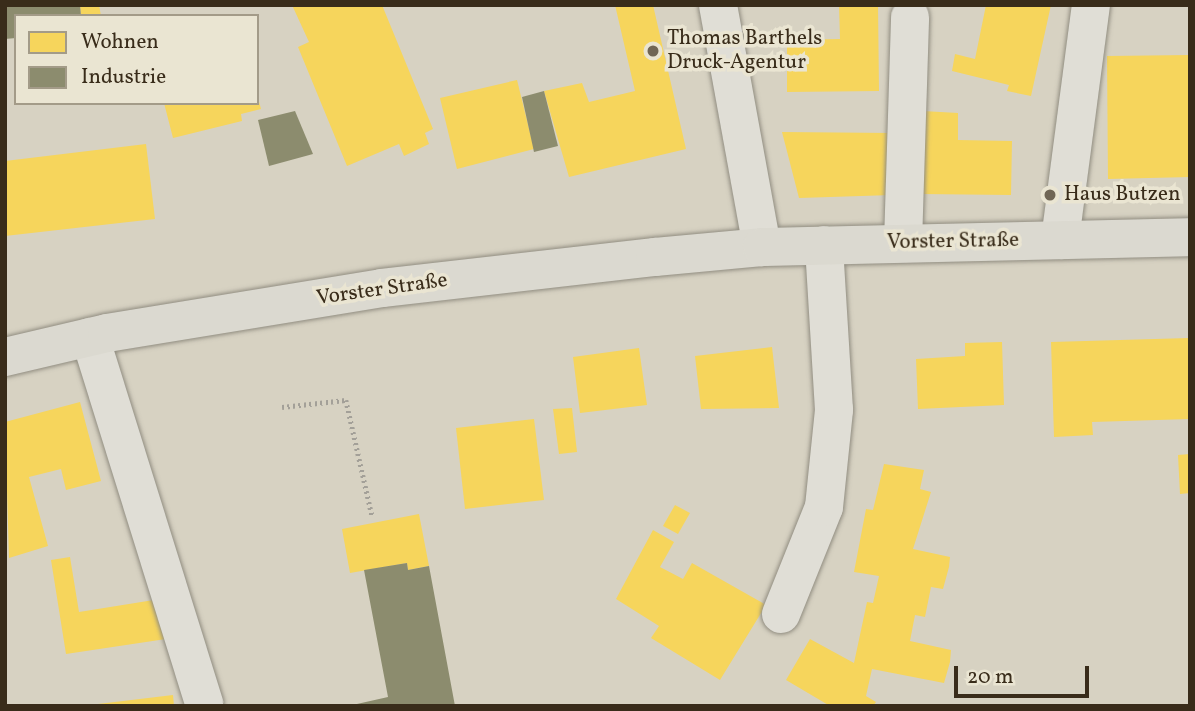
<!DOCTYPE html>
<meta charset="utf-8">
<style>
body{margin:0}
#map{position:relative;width:1195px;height:711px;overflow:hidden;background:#d7d2c2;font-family:Vollkorn,serif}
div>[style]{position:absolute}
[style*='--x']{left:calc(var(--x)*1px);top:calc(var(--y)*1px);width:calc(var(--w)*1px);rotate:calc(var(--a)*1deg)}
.homes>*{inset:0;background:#f6d55c}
.industry>*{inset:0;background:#8c8c6e}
.path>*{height:4.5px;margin-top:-2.25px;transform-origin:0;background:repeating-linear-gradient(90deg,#a3a098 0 2px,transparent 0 5.5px)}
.roads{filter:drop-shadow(0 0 2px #918d81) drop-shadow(0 0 2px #918d81)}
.minor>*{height:38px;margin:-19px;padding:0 19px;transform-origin:19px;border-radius:19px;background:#e0ded6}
.major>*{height:38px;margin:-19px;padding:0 19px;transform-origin:19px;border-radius:19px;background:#dbd9d0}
.dots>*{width:19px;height:19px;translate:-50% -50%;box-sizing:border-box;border:4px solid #eae5d2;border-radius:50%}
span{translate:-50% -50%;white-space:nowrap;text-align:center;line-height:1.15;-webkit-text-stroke:7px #eae5d2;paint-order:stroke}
.poi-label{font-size:21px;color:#392c1a}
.left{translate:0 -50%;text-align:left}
.street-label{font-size:21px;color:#392c1a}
.frame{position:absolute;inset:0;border:7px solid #392c1a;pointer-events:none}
.legend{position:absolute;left:14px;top:14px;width:245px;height:91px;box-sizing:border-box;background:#eae5d2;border:2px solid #a39b88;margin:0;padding:9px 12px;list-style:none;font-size:21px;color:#392c1a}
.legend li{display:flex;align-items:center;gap:14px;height:35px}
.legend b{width:35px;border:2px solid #a39b88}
.scale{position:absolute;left:954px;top:666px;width:135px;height:32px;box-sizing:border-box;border:4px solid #392c1a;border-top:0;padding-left:9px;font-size:21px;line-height:24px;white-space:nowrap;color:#392c1a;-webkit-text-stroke:5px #eae5d2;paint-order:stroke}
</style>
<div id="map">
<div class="homes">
<i style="clip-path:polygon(80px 5px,99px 5px,101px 16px,81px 16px)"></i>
<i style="clip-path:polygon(292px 5px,382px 5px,433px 129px,425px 133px,429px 144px,404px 156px,399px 144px,347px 166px,298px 47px,309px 42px)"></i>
<i style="clip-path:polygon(615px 5px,653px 5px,686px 149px,569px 177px,544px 91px,582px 83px,589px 102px,635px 91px)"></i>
<i style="clip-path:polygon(839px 5px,878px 5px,879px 91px,787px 92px,787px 40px,840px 39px)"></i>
<i style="clip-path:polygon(986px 5px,1051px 5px,1031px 96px,1007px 91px,1009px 85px,952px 71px,955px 54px,975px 59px)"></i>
<i style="clip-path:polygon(1190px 55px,1190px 177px,1108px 179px,1107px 56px)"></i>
<i style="clip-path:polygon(517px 80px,534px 149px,457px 169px,440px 98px)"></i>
<i style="clip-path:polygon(258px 98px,261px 109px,241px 114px,242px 121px,173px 138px,164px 103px,257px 103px)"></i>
<i style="clip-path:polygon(923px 111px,958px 113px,958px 140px,1012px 141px,1011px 195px,920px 194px)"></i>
<i style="clip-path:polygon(782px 132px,892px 133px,892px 195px,799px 198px)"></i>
<i style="clip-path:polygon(146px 144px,155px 219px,5px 236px,5px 161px)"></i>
<i style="clip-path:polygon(1189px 338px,1190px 419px,1092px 422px,1093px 435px,1054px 437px,1051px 342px)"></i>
<i style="clip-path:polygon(1002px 342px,1004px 405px,918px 409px,916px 359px,965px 356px,965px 343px)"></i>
<i style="clip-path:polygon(772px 347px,779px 408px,701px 409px,695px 356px)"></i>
<i style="clip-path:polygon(639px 348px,647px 405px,580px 413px,573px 357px)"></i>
<i style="clip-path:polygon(80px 402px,101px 481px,66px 490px,61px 469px,29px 477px,48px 546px,9px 558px,5px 422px)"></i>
<i style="clip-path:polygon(572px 408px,577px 452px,559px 454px,553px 409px)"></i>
<i style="clip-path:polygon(534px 419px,544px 500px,465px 509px,456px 428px)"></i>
<i style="clip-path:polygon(1190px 454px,1190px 493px,1180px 494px,1178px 455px)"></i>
<i style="clip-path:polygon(884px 464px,924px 470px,920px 489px,931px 492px,913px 549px,950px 557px,949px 567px,943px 589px,931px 587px,925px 617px,915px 615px,910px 641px,951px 650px,950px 662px,944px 683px,872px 669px,866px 696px,876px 702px,873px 706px,830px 706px,786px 680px,810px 639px,854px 663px,867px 602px,873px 603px,879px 576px,854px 572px,866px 509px,873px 510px)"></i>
<i style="clip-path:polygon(675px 505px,690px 513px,678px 534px,663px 526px)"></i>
<i style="clip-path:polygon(419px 514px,429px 566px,408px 570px,407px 563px,350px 573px,342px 529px)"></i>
<i style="clip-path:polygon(653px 530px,674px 542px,660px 567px,683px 579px,692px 563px,766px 605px,720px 680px,651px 638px,659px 626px,616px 599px)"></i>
<i style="clip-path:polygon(70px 557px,79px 612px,160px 599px,166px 639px,66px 654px,51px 560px)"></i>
<i style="clip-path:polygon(173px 695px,174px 706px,98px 706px,98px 704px)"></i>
</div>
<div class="industry">
<i style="clip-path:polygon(5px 5px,80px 5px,81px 16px,16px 16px,16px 38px,5px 39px)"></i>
<i style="clip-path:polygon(544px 91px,558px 146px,534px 152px,522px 97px)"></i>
<i style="clip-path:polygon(295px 111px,313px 154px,269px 166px,258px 120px)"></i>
<i style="clip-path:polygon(407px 563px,408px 570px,429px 566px,455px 706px,348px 706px,388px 697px,364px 570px)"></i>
</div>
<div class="path">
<i style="--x:282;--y:407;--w:64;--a:-6.2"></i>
<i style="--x:346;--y:400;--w:118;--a:77.3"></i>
</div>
<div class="roads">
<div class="minor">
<i style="--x:718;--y:5;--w:246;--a:79.7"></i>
<i style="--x:1060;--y:240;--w:237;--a:-82.5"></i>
<i style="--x:903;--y:243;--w:226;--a:-88.2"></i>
<i style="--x:90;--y:337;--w:384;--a:72.7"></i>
<i style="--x:781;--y:614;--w:115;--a:-68.1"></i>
<i style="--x:824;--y:507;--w:98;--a:-84.1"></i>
<i style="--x:834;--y:410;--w:165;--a:-93.5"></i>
</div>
<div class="major">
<i style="--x:5;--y:357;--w:105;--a:-13.2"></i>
<i style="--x:107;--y:333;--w:279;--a:-9.3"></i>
<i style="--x:382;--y:288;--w:275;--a:-6.5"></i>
<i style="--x:655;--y:257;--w:107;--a:-5.3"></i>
<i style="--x:762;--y:247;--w:428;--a:-1.3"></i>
</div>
</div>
<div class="dots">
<i style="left:653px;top:51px;background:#706655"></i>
<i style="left:1050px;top:195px;background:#706655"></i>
</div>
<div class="poi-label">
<span class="left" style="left:667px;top:51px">Thomas Barthels<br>Druck-Agentur</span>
<span class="left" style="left:1064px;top:195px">Haus Butzen</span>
</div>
<div class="street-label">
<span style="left:953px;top:242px;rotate:-1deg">Vorster Straße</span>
<span style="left:382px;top:290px;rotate:-8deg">Vorster Straße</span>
</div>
<div class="frame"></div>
<ul class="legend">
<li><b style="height:19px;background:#f6d55c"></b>Wohnen</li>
<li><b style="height:19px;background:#8c8c6e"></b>Industrie</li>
</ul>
<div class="scale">20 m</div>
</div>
